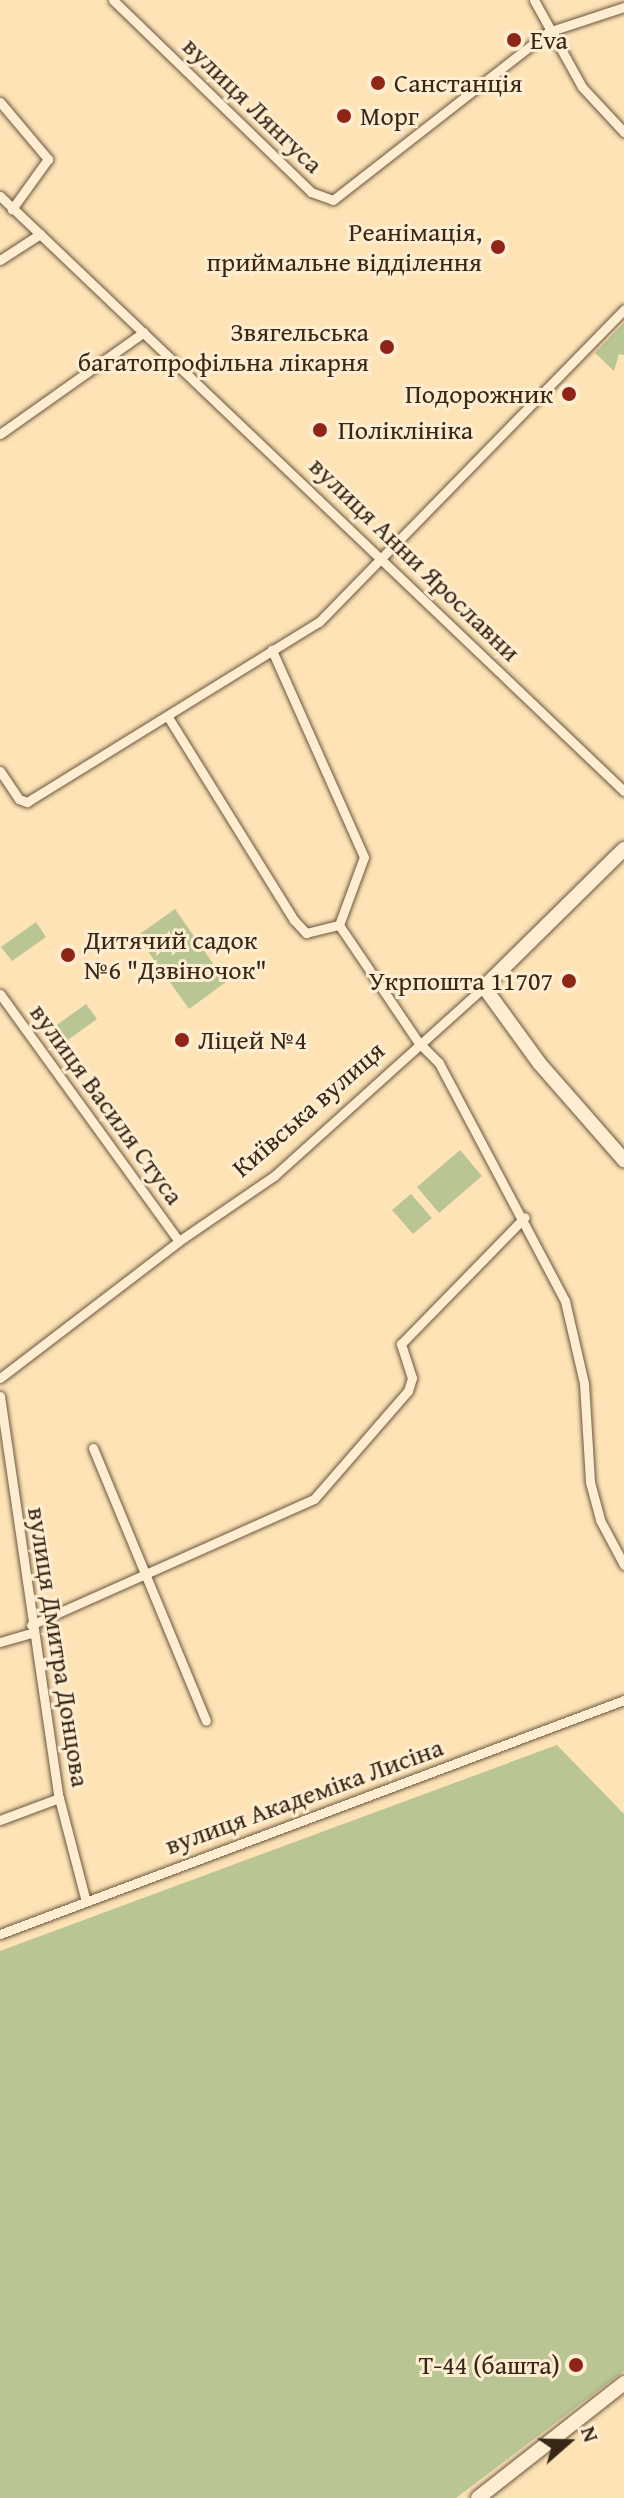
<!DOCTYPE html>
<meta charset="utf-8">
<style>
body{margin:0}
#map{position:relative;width:624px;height:2498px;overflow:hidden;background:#fee3b6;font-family:"Gentium Book Plus",serif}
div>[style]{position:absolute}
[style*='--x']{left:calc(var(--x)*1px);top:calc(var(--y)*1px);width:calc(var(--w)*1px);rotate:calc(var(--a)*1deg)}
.green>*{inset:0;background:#b9c593}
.roads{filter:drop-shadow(0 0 2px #68563f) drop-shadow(0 0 2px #68563f)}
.street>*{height:9px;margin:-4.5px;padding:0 4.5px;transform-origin:4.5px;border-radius:4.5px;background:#feedd0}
.secondary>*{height:14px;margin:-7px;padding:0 7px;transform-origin:7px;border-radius:7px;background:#feedd0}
.dots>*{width:22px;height:22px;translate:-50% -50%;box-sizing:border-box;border:4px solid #feedd0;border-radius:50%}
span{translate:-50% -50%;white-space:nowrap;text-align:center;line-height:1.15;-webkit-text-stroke:6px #feedd0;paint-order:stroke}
.poi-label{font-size:26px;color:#362717}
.left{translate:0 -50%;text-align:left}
.right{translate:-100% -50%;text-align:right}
.street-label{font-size:26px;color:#362717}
.north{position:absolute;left:528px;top:2402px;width:80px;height:80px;-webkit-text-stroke:6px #feedd0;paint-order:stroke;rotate:70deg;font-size:22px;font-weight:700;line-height:32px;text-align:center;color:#362717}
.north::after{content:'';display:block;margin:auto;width:28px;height:36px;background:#362717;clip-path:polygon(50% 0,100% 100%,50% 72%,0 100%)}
</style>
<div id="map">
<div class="green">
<i style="clip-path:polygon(624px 323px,624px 355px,619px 354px,614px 371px,595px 353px)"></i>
<i style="clip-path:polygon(175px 909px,226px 982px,189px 1009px,137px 936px)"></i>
<i style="clip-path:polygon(36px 922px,46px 937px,12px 961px,1px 947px)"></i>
<i style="clip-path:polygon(86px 1004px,97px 1019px,65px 1042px,54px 1027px)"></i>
<i style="clip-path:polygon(460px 1150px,482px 1176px,439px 1213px,417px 1187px)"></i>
<i style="clip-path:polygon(411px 1194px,432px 1218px,413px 1234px,392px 1210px)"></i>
<i style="clip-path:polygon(557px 1745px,624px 1814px,624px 2371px,456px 2498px,0 2498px,0 1951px)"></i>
</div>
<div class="roads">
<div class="street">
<i style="--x:113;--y:0;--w:276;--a:44.1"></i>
<i style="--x:311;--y:192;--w:23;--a:20"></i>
<i style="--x:333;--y:200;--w:273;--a:-38"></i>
<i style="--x:548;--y:32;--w:80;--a:-18.2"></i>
<i style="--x:534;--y:0;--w:99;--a:61.1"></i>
<i style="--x:582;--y:87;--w:62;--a:47"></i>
<i style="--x:0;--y:102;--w:75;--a:49.9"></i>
<i style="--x:48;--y:159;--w:62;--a:125.8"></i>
<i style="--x:0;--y:196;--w:862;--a:43.64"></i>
<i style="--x:0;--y:260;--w:48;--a:-33"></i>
<i style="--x:0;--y:434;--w:176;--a:-35.3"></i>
<i style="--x:168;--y:717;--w:239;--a:58.2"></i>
<i style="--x:294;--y:920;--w:18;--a:47"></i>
<i style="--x:306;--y:933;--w:34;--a:-14"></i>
<i style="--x:339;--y:925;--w:72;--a:-69.8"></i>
<i style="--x:364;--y:857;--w:227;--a:-114"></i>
<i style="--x:0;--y:771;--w:34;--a:56"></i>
<i style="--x:19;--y:799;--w:9;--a:21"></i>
<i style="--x:27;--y:802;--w:343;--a:-31.7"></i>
<i style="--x:319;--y:622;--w:437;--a:-45.7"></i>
<i style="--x:339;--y:925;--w:143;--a:55.9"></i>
<i style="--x:419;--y:1043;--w:28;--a:45"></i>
<i style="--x:439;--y:1063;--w:269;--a:62.1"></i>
<i style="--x:565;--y:1301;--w:84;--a:77"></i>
<i style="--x:584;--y:1383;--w:99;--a:86.5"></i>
<i style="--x:590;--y:1482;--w:39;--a:75"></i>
<i style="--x:600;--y:1520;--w:51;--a:61.9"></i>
<i style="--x:0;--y:994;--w:305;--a:54.1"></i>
<i style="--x:0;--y:1378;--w:225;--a:-37.4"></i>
<i style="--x:179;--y:1241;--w:115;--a:-34.4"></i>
<i style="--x:274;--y:1176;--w:283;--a:-42"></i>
<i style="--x:0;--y:1396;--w:406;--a:81.7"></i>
<i style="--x:59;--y:1798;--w:107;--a:75.4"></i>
<i style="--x:93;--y:1448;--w:295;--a:67.5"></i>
<i style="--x:31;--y:1625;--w:310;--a:-24"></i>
<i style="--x:314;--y:1499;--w:143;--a:-49"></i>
<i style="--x:408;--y:1391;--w:14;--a:-73"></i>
<i style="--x:412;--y:1378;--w:36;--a:-108"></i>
<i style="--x:401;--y:1344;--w:177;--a:-45.7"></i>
<i style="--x:0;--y:1642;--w:33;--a:-16"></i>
<i style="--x:0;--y:1820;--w:63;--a:-20.4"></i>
<i style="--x:0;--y:1934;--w:666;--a:-20.56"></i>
</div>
<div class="secondary">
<i style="--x:624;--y:849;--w:197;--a:135.4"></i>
<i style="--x:484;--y:987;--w:95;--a:54"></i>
<i style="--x:540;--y:1064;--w:128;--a:48.8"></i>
<i style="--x:478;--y:2498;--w:186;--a:-38.2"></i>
</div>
</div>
<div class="dots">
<i style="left:514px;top:40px;background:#8f2418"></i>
<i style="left:378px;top:83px;background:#8f2418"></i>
<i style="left:344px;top:116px;background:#8f2418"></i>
<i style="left:498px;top:247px;background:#8f2418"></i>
<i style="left:387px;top:347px;background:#8f2418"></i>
<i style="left:569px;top:394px;background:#8f2418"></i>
<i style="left:320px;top:430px;background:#8f2418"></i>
<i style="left:68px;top:955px;background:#8f2418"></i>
<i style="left:569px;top:981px;background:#8f2418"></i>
<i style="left:182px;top:1040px;background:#8f2418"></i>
<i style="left:576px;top:2365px;background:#8f2418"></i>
</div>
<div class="poi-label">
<span class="left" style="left:530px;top:40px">Eva</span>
<span class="left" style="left:394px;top:83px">Санстанція</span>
<span class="left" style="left:360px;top:116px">Морг</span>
<span class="right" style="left:482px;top:247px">Реанімація,<br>приймальне відділення</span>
<span class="right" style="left:369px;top:347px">Звягельська<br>багатопрофільна лікарня</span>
<span class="right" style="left:553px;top:394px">Подорожник</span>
<span class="left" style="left:338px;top:430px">Поліклініка</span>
<span class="left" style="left:84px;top:955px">Дитячий садок<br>№6 "Дзвіночок"</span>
<span class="right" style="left:553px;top:981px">Укрпошта 11707</span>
<span class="left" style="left:198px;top:1040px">Ліцей №4</span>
<span class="right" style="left:560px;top:2365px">Т-44 (башта)</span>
</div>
<div class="street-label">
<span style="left:253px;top:105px;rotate:44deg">вулиця Лянгуса</span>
<span style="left:415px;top:559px;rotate:44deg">вулиця Анни Ярославни</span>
<span style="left:107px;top:1104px;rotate:54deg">вулиця Василя Стуса</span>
<span style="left:308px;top:1109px;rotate:-41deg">Київська вулиця</span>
<span style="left:59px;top:1647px;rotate:81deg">вулиця Дмитра Донцова</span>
<span style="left:304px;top:1796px;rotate:-20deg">вулиця Академіка Лисіна</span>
</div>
<div class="north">N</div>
</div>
